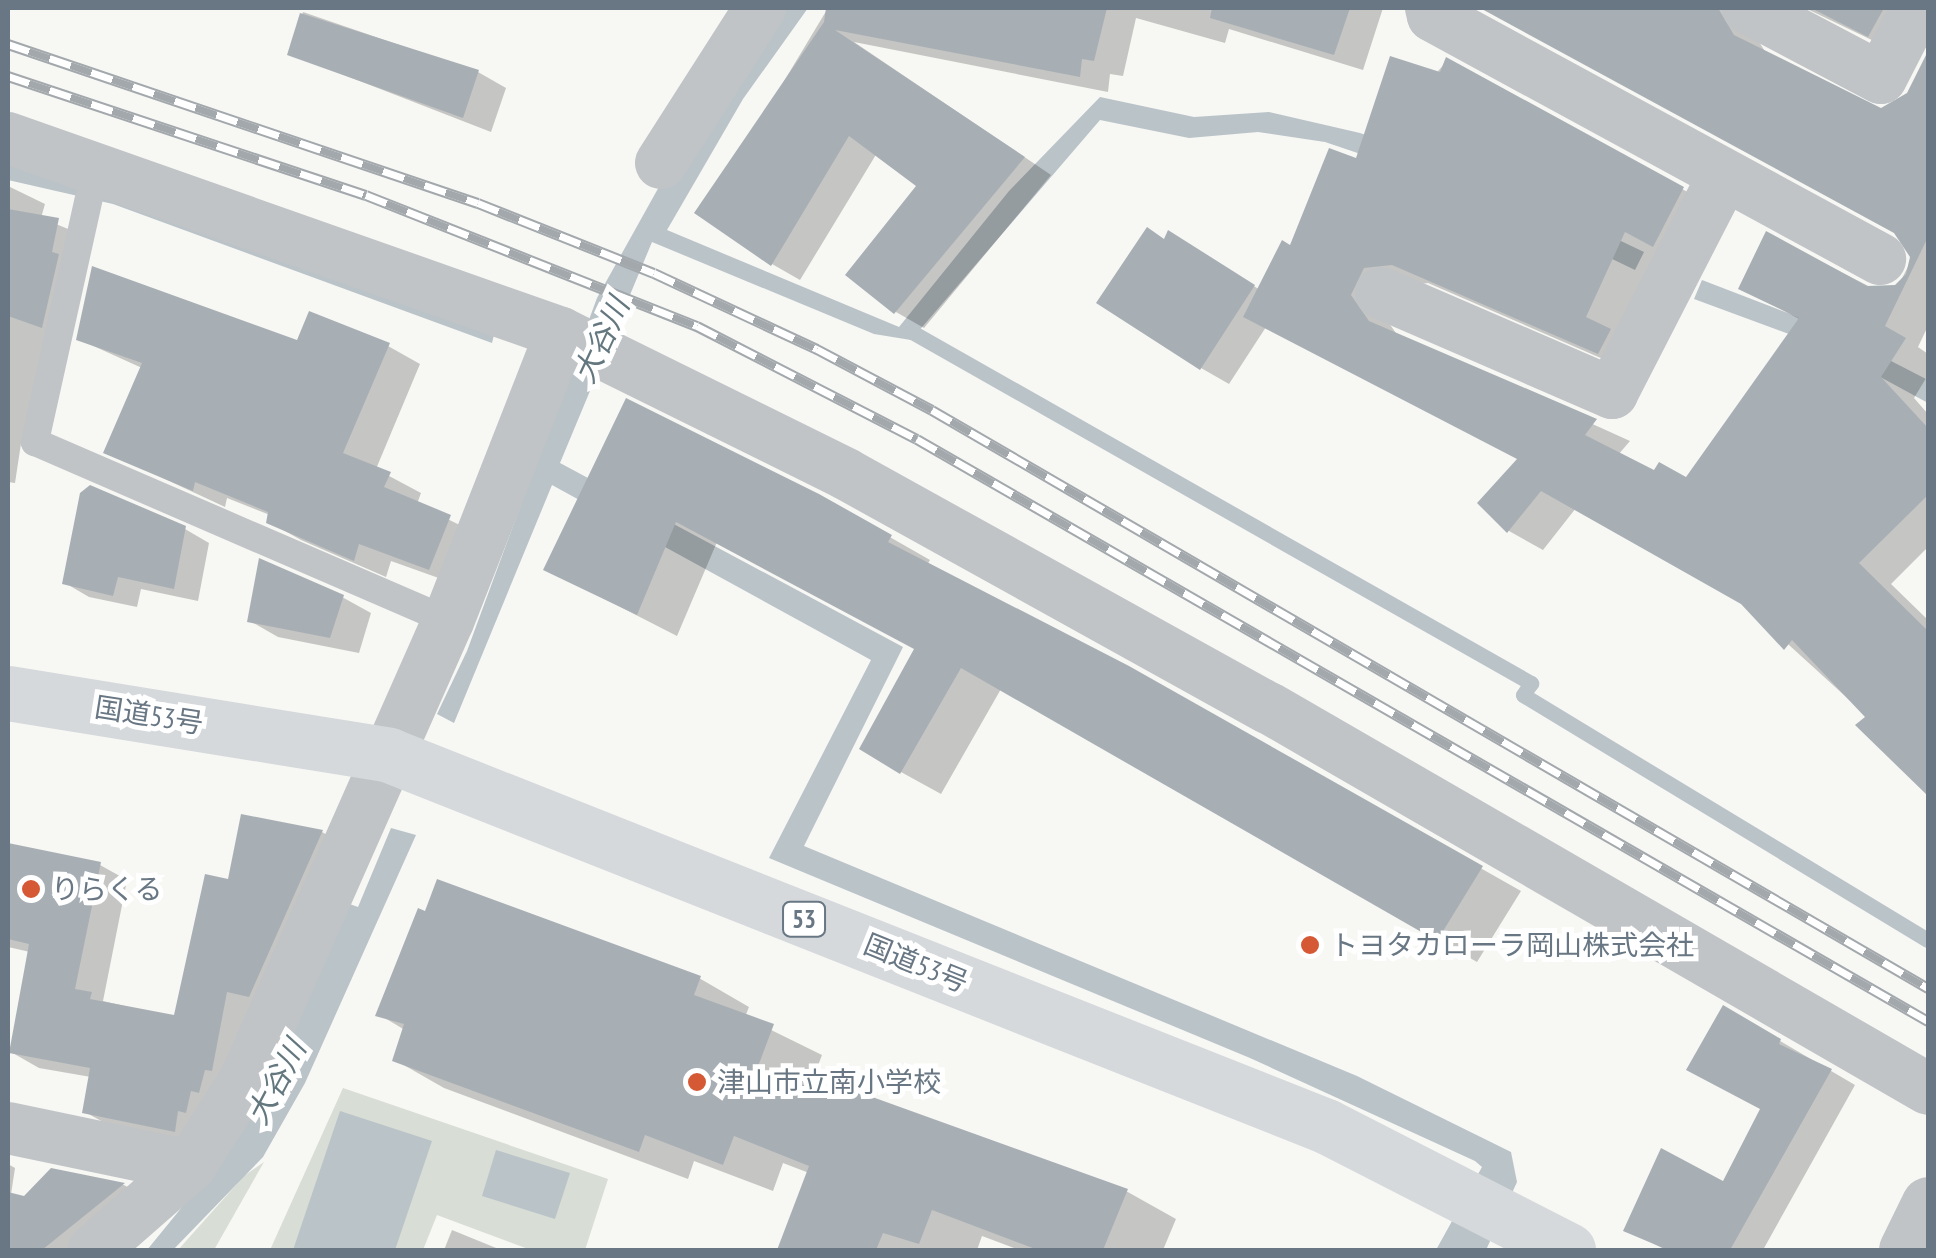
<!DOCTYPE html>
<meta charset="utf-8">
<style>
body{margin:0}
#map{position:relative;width:1936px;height:1258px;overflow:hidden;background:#f7f7f4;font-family:"PT Sans Narrow","Noto Sans JP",sans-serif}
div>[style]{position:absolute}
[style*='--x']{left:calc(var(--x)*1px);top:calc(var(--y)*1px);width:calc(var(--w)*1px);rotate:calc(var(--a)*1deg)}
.green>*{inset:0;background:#d8ddd5}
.water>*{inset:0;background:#bac3c8}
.shadow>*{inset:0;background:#0003}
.stream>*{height:15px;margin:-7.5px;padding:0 7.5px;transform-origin:7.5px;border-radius:7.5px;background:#bac3c8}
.building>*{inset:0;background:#a8afb4}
.lane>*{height:28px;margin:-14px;padding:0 14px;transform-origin:14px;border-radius:14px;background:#c0c4c7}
.street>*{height:52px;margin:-26px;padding:0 26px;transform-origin:26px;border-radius:26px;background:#c0c4c7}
.highway>*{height:55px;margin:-27.5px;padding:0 27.5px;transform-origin:27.5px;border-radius:27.5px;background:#d5d9dc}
.rail>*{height:11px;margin-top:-5.5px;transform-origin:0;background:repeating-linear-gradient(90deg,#fff 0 22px,#a2a8ac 0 44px);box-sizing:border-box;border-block:2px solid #a2a8ac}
.dots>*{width:28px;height:28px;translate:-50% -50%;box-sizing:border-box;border:5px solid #fff;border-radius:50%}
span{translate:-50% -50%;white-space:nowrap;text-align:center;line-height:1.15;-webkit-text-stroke:10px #fff;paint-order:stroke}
.shield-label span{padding:2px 8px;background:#fff;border:2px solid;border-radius:8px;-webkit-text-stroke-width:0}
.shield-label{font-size:25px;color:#687783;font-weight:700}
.street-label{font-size:28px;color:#687783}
.poi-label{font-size:28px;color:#687783}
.left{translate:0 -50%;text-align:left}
.water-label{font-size:30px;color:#64777f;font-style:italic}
.frame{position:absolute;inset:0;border:10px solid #687783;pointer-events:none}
</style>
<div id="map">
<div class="green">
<i style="clip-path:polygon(343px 1088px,608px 1179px,585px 1250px,531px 1250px,437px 1215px,423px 1250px,270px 1250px)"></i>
<i style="clip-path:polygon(264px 1162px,214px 1250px,178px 1250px,244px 1176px)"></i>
</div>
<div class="water">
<i style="clip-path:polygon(770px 8px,808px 8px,743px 99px,667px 230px,899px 327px,1009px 191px,1100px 97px,1194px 117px,1269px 112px,1360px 133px,1489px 178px,1644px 252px,1635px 270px,1473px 192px,1325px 142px,1258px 132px,1189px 138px,1100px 120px,911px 340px,874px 334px,652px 242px,560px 463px,903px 647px,804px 846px,1357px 1076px,1511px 1152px,1517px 1182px,1486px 1250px,1436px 1250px,1482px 1167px,1475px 1161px,1250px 1058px,769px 858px,871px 660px,552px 485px,454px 723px,437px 714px,467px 651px,597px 298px,718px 81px)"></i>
<i style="clip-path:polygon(8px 161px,496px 327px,492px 343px,113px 204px,8px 180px)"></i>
<i style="clip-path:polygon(1702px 280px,1829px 329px,1926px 379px,1928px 403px,1827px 348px,1694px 299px)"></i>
<i style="clip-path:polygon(391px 828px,416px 835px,305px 1083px,263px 1157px,173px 1250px,147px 1250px,187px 1201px,344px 902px,358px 907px)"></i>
<i style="clip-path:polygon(340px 1111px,432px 1141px,395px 1250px,293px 1250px)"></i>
<i style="clip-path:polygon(496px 1150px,570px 1173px,555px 1219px,482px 1196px)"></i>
</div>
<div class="shadow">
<i style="clip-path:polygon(828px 8px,1383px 8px,1363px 70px,1229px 29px,1225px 43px,1136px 18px,1123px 76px,1110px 74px,1108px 92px,854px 42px,1051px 175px,924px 328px,896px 312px,920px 185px,877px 153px,800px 280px,772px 264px,733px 166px)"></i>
<i style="clip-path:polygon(1485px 8px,1649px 8px,1665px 16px,1669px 8px,1764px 8px,1751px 29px,1766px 53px,1883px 111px,1910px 93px,1928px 54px,1928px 326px,1918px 347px,1928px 354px,1928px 375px,1914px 398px,1928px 414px,1928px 547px,1891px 584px,1928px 620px,1928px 795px,1858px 726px,1868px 717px,1743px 603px,1576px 508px,1543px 550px,1509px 531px,1480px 503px,1520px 460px,1266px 327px,1229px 384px,1201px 368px,1166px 241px,1197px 249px,1260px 290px,1357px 162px,1447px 61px,1717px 208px,1633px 372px,1428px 283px,1398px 287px,1384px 316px,1398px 336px,1630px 441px,1618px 455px,1655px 474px,1687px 481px,1801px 320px,1741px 288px,1767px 234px,1880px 292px,1898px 286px,1913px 257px,1897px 233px)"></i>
<i style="clip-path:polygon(1805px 8px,1925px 8px,1903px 55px)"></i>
<i style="clip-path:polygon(303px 12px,478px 72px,506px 88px,491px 132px,290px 54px)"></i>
<i style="clip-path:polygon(8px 186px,45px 204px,41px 218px,83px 235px,22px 437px,15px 483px,8px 482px)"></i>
<i style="clip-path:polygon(78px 339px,388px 346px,420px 364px,376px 469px,421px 493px,417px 504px,482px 536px,461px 586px,391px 561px,386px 577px,301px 540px,269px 522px,270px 515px,227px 498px,225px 507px,107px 452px,142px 368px)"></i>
<i style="clip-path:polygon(627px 402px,818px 496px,930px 560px,927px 565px,1127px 668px,1521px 891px,1477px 962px,1001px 689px,941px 794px,901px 772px,917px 649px,717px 542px,677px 636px,546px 569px)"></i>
<i style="clip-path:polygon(185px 529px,209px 543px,198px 601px,141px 589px,137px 607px,89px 597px,65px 583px)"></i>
<i style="clip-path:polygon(342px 597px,371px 613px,359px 653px,278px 637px,250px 621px)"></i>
<i style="clip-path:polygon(322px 832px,349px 848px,203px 1146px,112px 1127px,85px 1112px,91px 1077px,39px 1068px,11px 1052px,30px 952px,8px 947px,8px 845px,100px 865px,127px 880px,103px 1001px,176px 1018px,230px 882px)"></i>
<i style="clip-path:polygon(699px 978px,749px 1007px,745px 1017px,822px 1055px,809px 1089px,1126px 1191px,1176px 1219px,1163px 1250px,1019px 1250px,982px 1236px,977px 1250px,780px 1250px,809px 1173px,783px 1163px,773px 1191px,694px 1161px,688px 1179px,444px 1088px,395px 1060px,405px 1030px,378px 1014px)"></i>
<i style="clip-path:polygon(1724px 1008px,1855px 1085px,1763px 1250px,1666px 1250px,1627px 1230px,1724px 1184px,1762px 1109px)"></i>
<i style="clip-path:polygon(8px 1164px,15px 1168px,8px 1214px)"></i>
<i style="clip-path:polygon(52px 1170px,124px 1185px,145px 1197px,74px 1250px,8px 1250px,8px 1221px)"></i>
<i style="clip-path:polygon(452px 1230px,501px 1250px,444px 1250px)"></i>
</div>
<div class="stream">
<i style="--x:912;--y:332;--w:712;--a:29.56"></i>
<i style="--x:1531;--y:683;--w:14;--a:124"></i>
<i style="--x:1523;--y:695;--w:473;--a:31.2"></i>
</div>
<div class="building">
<i style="clip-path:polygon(826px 8px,1107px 8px,1094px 61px,1082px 59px,1080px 77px,835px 30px,1025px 157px,894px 314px,845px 275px,916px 186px,849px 136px,771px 266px,694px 213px,824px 22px)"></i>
<i style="clip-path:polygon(1212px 8px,1350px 8px,1334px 55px,1210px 18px)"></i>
<i style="clip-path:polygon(1480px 8px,1718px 8px,1734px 35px,1881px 108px,1907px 93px,1928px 51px,1928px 237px,1885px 326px,1906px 338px,1881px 377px,1928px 428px,1928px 495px,1859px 563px,1928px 631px,1928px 796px,1855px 725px,1865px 717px,1792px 640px,1784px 650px,1741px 604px,1541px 491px,1507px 533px,1477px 503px,1517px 459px,1243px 317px,1282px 240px,1290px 245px,1329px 148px,1356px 158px,1390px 56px,1440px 72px,1446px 57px,1684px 187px,1653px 247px,1625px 232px,1586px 317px,1611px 329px,1598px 354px,1392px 265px,1364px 268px,1351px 295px,1369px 321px,1597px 419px,1585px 435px,1654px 470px,1659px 462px,1686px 477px,1799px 318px,1738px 289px,1766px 231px,1867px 286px,1895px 285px,1906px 274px,1910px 257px,1894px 233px)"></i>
<i style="clip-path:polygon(1811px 8px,1884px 8px,1868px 37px)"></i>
<i style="clip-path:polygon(300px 13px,479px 70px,463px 118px,287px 55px)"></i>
<i style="clip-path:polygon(8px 209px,59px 218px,52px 252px,59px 254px,42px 328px,8px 316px)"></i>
<i style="clip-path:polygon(1147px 227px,1164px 239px,1168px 230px,1255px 285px,1200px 370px,1096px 303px)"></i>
<i style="clip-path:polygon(92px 266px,297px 340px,309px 311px,390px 343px,343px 453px,391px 472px,384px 487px,451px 515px,429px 570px,359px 544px,354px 561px,266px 523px,268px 512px,195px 482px,193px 491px,103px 453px,142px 363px,76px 340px)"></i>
<i style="clip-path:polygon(626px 398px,819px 494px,892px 535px,888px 542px,1129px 666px,1483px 866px,1437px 941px,961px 668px,900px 774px,859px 749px,914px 649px,676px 522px,637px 615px,543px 570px)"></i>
<i style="clip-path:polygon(90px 485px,186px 526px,174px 589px,118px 577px,113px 596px,62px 584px,80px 493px)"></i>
<i style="clip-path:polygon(259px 558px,344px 595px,330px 638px,247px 622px)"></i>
<i style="clip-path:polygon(241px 814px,323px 830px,249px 997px,227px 992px,212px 1071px,205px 1070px,199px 1093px,191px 1091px,186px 1113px,178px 1111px,175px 1132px,82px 1113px,90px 1068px,9px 1053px,29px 944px,8px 939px,8px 843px,101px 862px,75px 989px,92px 992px,90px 999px,174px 1015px,205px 874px,228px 879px)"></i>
<i style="clip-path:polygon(437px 879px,701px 976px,694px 995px,774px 1024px,757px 1069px,835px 1096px,839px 1085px,1128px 1189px,1103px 1250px,1038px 1250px,932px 1210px,919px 1244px,883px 1233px,876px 1250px,777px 1250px,809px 1166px,734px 1136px,723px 1165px,645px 1135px,639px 1152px,392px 1061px,404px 1024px,375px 1016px,418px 908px,425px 911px)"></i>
<i style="clip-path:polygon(1723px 1005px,1781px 1039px,1779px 1044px,1832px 1069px,1730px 1250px,1668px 1250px,1623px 1231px,1661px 1148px,1723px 1181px,1760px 1109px,1686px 1070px)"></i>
<i style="clip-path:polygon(51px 1168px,125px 1183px,42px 1250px,8px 1250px,8px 1192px,24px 1196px)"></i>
</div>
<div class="lane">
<i style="--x:96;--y:166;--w:283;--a:102.5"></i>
<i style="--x:35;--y:442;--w:450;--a:23.4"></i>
</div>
<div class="street">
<i style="--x:1431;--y:8;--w:8;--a:76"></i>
<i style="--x:1433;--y:16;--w:509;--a:28.53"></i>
<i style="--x:1748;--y:8;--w:150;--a:27.8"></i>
<i style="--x:1881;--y:78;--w:79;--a:-62.8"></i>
<i style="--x:8;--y:138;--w:586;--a:19.42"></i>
<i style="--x:561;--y:333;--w:309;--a:111.4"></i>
<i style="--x:448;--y:621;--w:502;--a:113.86"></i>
<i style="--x:245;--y:1080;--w:102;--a:122.6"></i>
<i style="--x:190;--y:1166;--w:128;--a:138.8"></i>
<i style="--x:661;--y:163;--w:184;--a:-57.4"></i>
<i style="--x:1381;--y:293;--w:252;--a:23.4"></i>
<i style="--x:1612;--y:393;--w:245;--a:-62.8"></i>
<i style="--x:561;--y:333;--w:318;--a:26.3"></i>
<i style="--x:846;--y:474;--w:483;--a:29"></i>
<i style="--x:1269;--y:708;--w:761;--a:30.03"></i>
<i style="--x:8;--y:1128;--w:186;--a:11.8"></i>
<i style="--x:1905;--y:1250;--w:52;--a:-63.9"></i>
</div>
<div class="highway">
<i style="--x:8;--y:693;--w:386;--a:9.2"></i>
<i style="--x:389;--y:755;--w:1008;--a:21.6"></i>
<i style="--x:1326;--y:1126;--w:272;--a:27.1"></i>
</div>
<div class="rail">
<i style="--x:8;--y:44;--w:496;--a:18.7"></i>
<i style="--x:478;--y:203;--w:189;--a:21.7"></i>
<i style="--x:654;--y:273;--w:180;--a:25"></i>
<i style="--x:817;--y:349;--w:130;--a:27.9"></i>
<i style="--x:932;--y:410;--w:1152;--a:30.13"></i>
<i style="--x:8;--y:76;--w:377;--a:18.4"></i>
<i style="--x:366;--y:195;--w:356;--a:21.6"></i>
<i style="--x:697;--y:326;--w:247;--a:27.2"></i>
<i style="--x:917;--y:439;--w:1167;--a:29.93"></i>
</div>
<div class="dots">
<i style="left:31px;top:889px;background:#d65935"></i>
<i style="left:1310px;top:945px;background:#d65935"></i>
<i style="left:697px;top:1082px;background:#d65935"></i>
</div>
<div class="shield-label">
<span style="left:804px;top:919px">53</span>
</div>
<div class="street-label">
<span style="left:149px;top:715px;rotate:9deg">国道53号</span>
<span style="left:916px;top:963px;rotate:22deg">国道53号</span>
</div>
<div class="poi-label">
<span class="left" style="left:51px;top:889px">りらくる</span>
<span class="left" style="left:1330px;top:945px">トヨタカローラ岡山株式会社</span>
<span class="left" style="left:717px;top:1082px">津山市立南小学校</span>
</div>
<div class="water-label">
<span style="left:601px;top:340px;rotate:-65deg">大谷川</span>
<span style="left:276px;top:1082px;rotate:-62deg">大谷川</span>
</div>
<div class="frame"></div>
</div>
